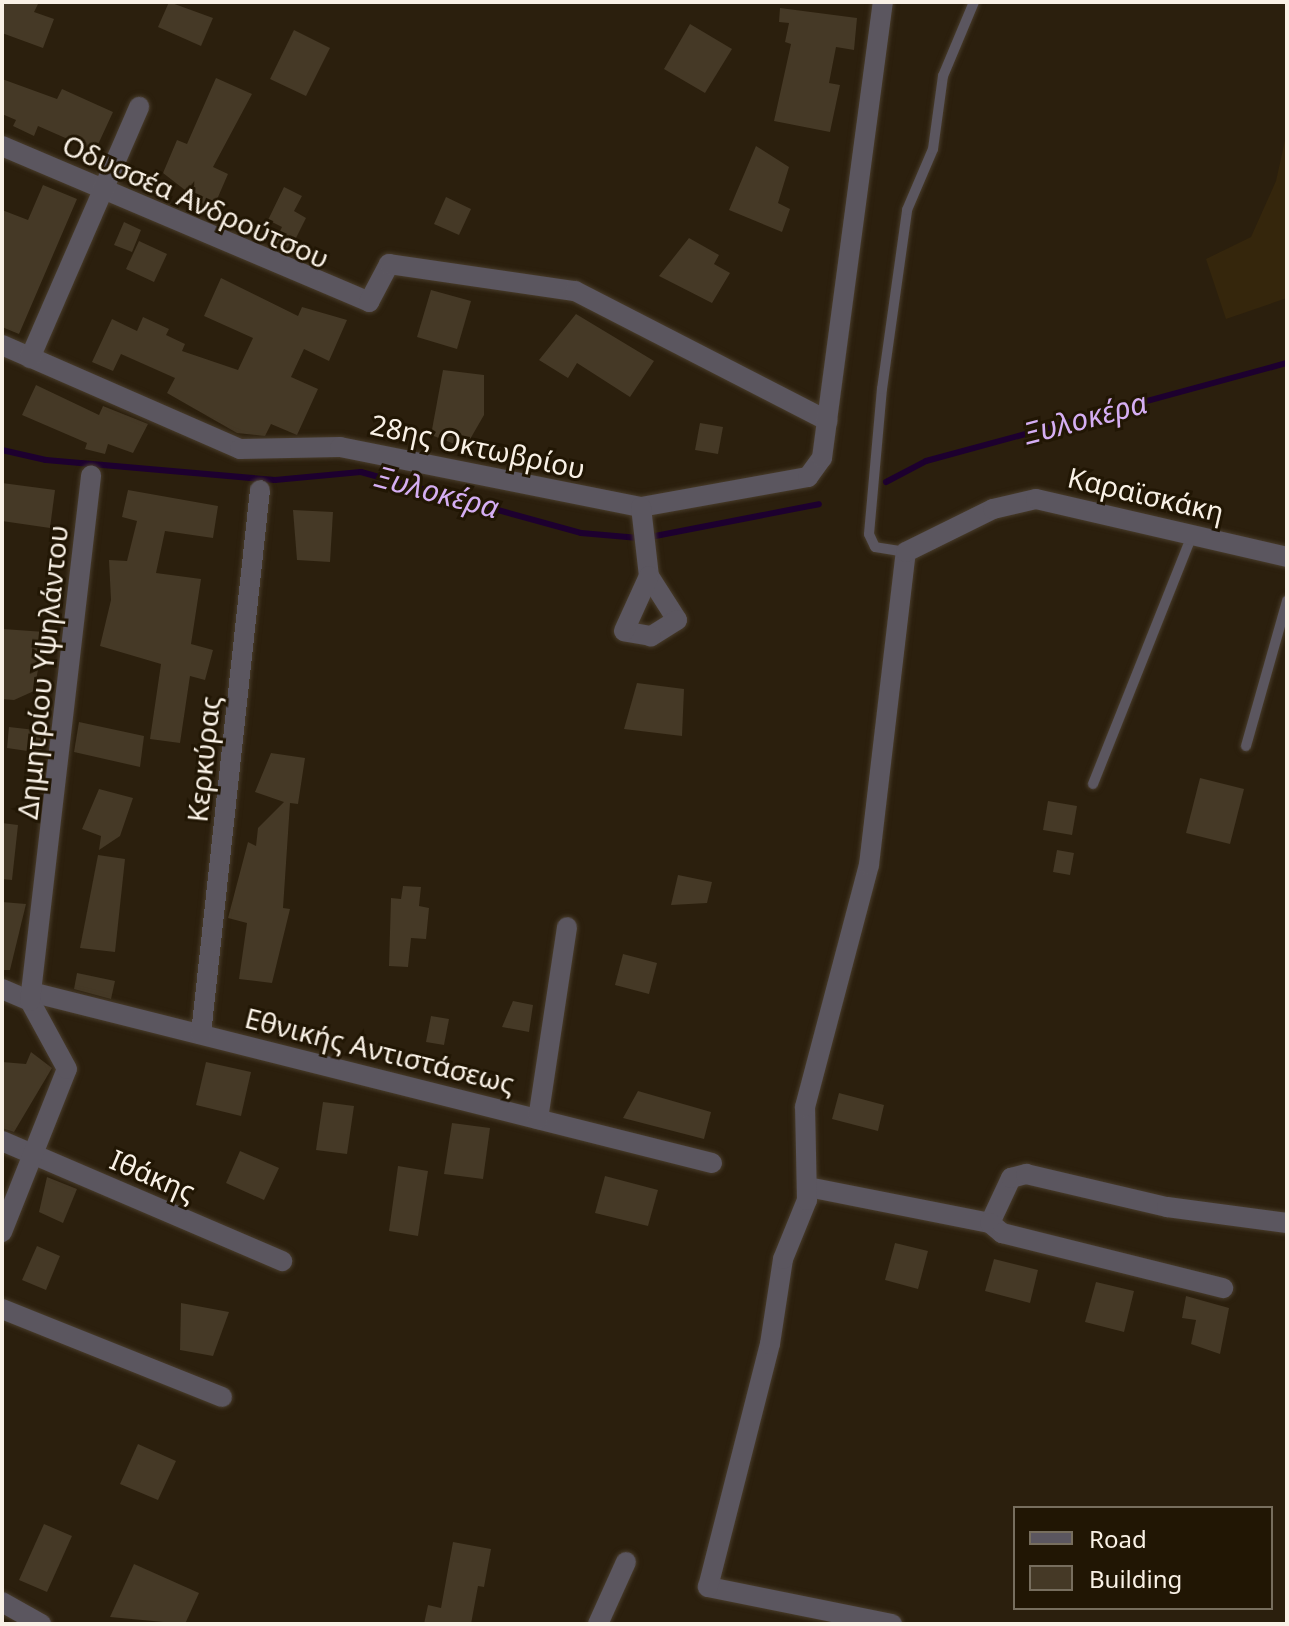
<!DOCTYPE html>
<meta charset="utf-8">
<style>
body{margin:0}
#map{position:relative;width:1289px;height:1626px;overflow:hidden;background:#2b1f0d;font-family:"Noto Sans",sans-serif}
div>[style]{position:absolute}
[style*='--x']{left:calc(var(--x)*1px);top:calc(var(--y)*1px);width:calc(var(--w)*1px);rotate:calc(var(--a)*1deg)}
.built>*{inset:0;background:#35260c}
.stream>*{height:6px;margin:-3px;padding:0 3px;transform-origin:3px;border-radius:3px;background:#1d002f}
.building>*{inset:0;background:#453926}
.roads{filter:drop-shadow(0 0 2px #483c2b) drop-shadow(0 0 2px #483c2b)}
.service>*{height:10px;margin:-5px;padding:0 5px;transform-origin:5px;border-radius:5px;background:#5b565f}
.minor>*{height:20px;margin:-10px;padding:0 10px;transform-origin:10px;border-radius:10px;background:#5b565f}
span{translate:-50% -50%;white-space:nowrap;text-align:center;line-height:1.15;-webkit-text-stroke:6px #211604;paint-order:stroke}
.street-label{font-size:28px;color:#f9f1e6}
.water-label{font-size:30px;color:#d5aef3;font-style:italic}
.frame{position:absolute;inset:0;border:4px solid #f9f1e6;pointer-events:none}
.legend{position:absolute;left:1013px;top:1506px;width:260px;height:104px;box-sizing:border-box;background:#211604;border:2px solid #776e5e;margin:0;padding:10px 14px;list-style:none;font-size:24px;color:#f9f1e6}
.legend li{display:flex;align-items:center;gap:16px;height:40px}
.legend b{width:40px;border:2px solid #776e5e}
</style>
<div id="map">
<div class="built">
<i style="clip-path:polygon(1287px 131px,1287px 298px,1226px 319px,1206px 259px,1251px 237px,1276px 181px)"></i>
</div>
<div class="stream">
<i style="--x:2;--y:450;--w:45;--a:12.8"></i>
<i style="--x:46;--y:460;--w:230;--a:5"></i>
<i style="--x:275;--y:480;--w:86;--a:-5.3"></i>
<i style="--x:361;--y:472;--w:228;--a:15.5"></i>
<i style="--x:581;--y:533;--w:58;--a:4.9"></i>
<i style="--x:886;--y:482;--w:45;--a:-27.7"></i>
<i style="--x:926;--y:461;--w:374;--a:-15.2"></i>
<i style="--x:650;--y:537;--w:172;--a:-11"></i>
</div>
<div class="building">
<i style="clip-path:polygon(2px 2px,39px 2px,34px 12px,54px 19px,43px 48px,2px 33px)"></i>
<i style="clip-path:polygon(169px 2px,213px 18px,201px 46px,158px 27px)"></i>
<i style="clip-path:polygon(780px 8px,857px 18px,854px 50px,836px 47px,829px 83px,840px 85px,830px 132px,774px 121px,791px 44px,785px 42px,789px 23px,779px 22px)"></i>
<i style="clip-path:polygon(690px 24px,732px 49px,705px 93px,664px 69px)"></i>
<i style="clip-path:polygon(294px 30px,330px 48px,306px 96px,270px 79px)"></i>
<i style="clip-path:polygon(216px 78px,252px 94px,213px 167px,228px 174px,212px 211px,163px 173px,177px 140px,187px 144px)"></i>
<i style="clip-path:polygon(2px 79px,57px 99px,62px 89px,113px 112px,95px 151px,38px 126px,34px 136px,13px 126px,16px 120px,2px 114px)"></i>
<i style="clip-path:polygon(756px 146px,789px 167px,778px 203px,790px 209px,782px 232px,729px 210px)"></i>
<i style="clip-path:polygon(43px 185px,77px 199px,19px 334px,2px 327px,2px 210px,28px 220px)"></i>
<i style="clip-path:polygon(284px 187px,302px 196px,294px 211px,306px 218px,288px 254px,272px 247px,282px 227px,268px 220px)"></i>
<i style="clip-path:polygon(446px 197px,471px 209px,459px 235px,434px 224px)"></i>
<i style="clip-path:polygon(124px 222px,141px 230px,132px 252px,114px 245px)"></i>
<i style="clip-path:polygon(689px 238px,719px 255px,714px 264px,730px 273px,712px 303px,659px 276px)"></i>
<i style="clip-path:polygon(139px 241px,167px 254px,154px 282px,126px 269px)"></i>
<i style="clip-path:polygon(221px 278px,298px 316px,302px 307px,347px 320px,329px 361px,304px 349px,291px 377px,318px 389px,297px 435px,271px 424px,265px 436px,237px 433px,167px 393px,175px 378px,121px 354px,113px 371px,92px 362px,112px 319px,137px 331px,143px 317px,169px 329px,166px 335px,185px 344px,182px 351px,238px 370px,253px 338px,204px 316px)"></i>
<i style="clip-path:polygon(431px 290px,471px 301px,457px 349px,417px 337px)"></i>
<i style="clip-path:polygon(576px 314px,654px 361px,630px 397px,577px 363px,568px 378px,539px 360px)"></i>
<i style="clip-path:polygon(443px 370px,484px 375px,484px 415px,465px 448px,431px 435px)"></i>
<i style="clip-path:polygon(36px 385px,99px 415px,103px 406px,148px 424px,133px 453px,108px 444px,105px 454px,85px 449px,87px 443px,22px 415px)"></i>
<i style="clip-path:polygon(700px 423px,723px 427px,718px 454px,695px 450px)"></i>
<i style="clip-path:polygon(2px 483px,55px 490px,50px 528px,2px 521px)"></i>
<i style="clip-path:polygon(128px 490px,218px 506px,213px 538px,165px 531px,156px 573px,201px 579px,191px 644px,213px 650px,205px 680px,190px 676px,180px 743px,150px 739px,161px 664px,100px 646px,111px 600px,109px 560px,127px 561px,137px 521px,122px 517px)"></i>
<i style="clip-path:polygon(293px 510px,333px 512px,330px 562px,297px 560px)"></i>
<i style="clip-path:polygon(3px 629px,45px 632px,34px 691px,14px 700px,2px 699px)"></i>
<i style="clip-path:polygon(637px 683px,684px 689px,682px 736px,624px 729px)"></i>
<i style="clip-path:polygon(79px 722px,144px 736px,140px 767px,74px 752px)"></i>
<i style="clip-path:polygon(9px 727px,44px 731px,41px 753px,7px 748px)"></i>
<i style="clip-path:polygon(271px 753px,305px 758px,298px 804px,290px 803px,283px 908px,290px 909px,272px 983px,239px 979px,247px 923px,228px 918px,248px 842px,256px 846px,258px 828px,284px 802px,255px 792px)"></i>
<i style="clip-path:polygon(1200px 778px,1244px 789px,1230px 844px,1186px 833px)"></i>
<i style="clip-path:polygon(99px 789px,133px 798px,120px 836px,99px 850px,101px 836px,82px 829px)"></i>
<i style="clip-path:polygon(1048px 801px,1077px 806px,1072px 835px,1043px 830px)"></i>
<i style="clip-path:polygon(2px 823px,18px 825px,12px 880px,2px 879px)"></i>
<i style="clip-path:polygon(1057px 850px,1074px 853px,1070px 875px,1053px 872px)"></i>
<i style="clip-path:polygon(98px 855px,125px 859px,115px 952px,80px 948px)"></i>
<i style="clip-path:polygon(678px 875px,712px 882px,707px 903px,671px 905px)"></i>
<i style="clip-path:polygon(403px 886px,421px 887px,419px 906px,429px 908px,426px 939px,411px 938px,408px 967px,389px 966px,391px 898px,401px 899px)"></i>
<i style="clip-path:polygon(2px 902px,26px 904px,10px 970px,2px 970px)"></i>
<i style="clip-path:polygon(623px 954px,657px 963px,649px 994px,615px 985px)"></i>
<i style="clip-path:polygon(77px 973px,115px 981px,111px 999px,74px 989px)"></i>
<i style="clip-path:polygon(513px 1001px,533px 1005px,529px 1032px,502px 1027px)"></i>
<i style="clip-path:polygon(431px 1016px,449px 1019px,444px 1045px,426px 1042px)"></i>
<i style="clip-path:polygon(31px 1052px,52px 1068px,14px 1132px,2px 1128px,2px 1062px,26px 1064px)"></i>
<i style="clip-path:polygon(206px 1062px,251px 1072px,241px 1116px,196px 1105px)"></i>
<i style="clip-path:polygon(638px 1091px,711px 1112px,704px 1139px,623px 1118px)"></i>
<i style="clip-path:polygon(839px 1093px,884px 1105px,878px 1131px,832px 1119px)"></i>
<i style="clip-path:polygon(323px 1102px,354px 1106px,347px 1154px,316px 1150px)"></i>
<i style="clip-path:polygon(452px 1123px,490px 1128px,483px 1179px,444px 1174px)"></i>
<i style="clip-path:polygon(240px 1151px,279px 1168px,264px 1200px,226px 1183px)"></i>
<i style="clip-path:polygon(398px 1166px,428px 1171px,418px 1236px,389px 1231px)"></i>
<i style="clip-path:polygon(605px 1176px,658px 1190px,648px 1226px,595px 1213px)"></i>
<i style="clip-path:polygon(47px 1177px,77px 1189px,63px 1223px,39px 1212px)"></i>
<i style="clip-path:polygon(895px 1243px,928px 1251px,918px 1289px,885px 1280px)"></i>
<i style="clip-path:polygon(37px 1246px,60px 1256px,46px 1290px,22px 1280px)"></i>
<i style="clip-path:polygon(994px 1259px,1038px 1270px,1030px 1303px,985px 1291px)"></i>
<i style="clip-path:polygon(1096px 1282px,1134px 1291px,1124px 1332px,1085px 1322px)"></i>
<i style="clip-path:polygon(1186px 1296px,1229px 1308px,1220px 1354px,1191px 1344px,1196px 1320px,1182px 1318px)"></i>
<i style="clip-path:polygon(181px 1303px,229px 1312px,213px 1356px,180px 1350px)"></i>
<i style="clip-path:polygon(138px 1444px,176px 1461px,158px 1500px,120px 1484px)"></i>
<i style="clip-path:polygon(44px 1524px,72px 1536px,47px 1592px,19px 1580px)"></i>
<i style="clip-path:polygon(453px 1542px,491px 1549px,484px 1587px,478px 1586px,471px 1624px,424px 1624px,428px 1605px,441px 1608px)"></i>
<i style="clip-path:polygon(134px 1564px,199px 1593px,185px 1624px,110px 1617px)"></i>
</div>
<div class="roads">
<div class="service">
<i style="--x:906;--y:552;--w:31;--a:-171"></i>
<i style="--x:875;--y:547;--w:14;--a:-115"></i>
<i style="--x:869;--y:534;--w:146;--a:-84.9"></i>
<i style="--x:882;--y:389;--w:181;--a:-82"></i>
<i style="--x:907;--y:210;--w:66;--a:-66.9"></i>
<i style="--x:933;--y:149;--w:74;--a:-82.2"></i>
<i style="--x:943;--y:76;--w:80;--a:-67.3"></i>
<i style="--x:1246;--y:746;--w:151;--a:-74.2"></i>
<i style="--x:1093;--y:784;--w:270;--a:-68.3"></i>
</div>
<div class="minor">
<i style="--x:2;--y:146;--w:399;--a:23"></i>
<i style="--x:369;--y:302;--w:43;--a:-62.2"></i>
<i style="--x:389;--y:264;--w:188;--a:8.3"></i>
<i style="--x:575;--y:291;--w:284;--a:27.2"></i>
<i style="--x:2;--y:345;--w:260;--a:23.6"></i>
<i style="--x:240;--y:449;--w:100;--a:-1.1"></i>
<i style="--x:340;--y:447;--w:307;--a:11.3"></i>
<i style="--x:641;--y:507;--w:170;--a:-10.2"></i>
<i style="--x:808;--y:477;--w:24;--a:-54"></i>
<i style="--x:822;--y:458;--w:460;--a:-82.4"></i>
<i style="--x:30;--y:358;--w:274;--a:-66.5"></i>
<i style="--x:641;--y:507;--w:69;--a:83.4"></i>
<i style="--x:649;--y:576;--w:52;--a:57.5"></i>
<i style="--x:677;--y:620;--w:31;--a:148"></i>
<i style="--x:651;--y:636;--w:27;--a:-170"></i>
<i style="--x:624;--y:631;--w:60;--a:-65.6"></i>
<i style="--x:2;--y:989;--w:30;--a:23"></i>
<i style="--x:35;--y:993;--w:698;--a:14.1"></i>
<i style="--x:201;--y:1034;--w:547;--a:-83.81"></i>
<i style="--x:538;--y:1119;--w:194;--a:-81.4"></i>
<i style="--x:2;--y:1141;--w:305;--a:23.2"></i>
<i style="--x:808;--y:1187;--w:186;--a:11.2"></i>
<i style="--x:990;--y:1223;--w:50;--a:-65"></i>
<i style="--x:1011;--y:1178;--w:16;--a:-15"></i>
<i style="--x:1026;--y:1174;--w:145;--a:13.2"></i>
<i style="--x:1167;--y:1207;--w:121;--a:7.6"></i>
<i style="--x:990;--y:1223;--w:16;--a:40"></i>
<i style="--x:1002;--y:1233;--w:228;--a:14"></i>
<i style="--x:2;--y:1232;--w:175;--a:-68.3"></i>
<i style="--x:67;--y:1069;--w:77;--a:-118.6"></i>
<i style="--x:30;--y:1001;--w:529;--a:-83.37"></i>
<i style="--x:2;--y:1309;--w:237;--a:21.8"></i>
<i style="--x:2;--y:1602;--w:45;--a:29.4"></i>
<i style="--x:598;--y:1624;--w:68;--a:-65.7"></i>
<i style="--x:892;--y:1624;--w:188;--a:-168.6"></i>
<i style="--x:708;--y:1587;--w:251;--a:-75.7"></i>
<i style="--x:770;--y:1344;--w:86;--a:-81.3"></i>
<i style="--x:783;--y:1259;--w:64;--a:-67.9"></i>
<i style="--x:807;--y:1200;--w:93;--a:-91.2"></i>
<i style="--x:805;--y:1107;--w:250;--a:-75.2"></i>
<i style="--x:869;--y:865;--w:315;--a:-83.3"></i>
<i style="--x:906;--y:552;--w:97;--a:-26.3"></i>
<i style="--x:993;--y:509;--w:44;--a:-13.1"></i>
<i style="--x:1036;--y:499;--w:258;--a:13"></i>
</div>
</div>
<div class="street-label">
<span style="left:196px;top:201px;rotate:24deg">Οδυσσέα Ανδρούτσου</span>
<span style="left:478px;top:446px;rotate:12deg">28ης Οκτωβρίου</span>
<span style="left:1146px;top:494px;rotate:13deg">Καραϊσκάκη</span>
<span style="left:42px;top:672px;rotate:-84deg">Δημητρίου Υψηλάντου</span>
<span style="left:203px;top:759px;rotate:-84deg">Κερκύρας</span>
<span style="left:380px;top:1050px;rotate:14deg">Εθνικής Αντιστάσεως</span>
<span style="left:153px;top:1175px;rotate:23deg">Ιθάκης</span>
</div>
<div class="water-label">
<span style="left:1085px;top:418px;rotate:-15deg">Ξυλοκέρα</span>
<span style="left:437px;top:492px;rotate:15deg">Ξυλοκέρα</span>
</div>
<div class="frame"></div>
<ul class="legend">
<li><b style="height:10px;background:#5b565f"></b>Road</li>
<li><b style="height:22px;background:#453926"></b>Building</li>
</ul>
</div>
